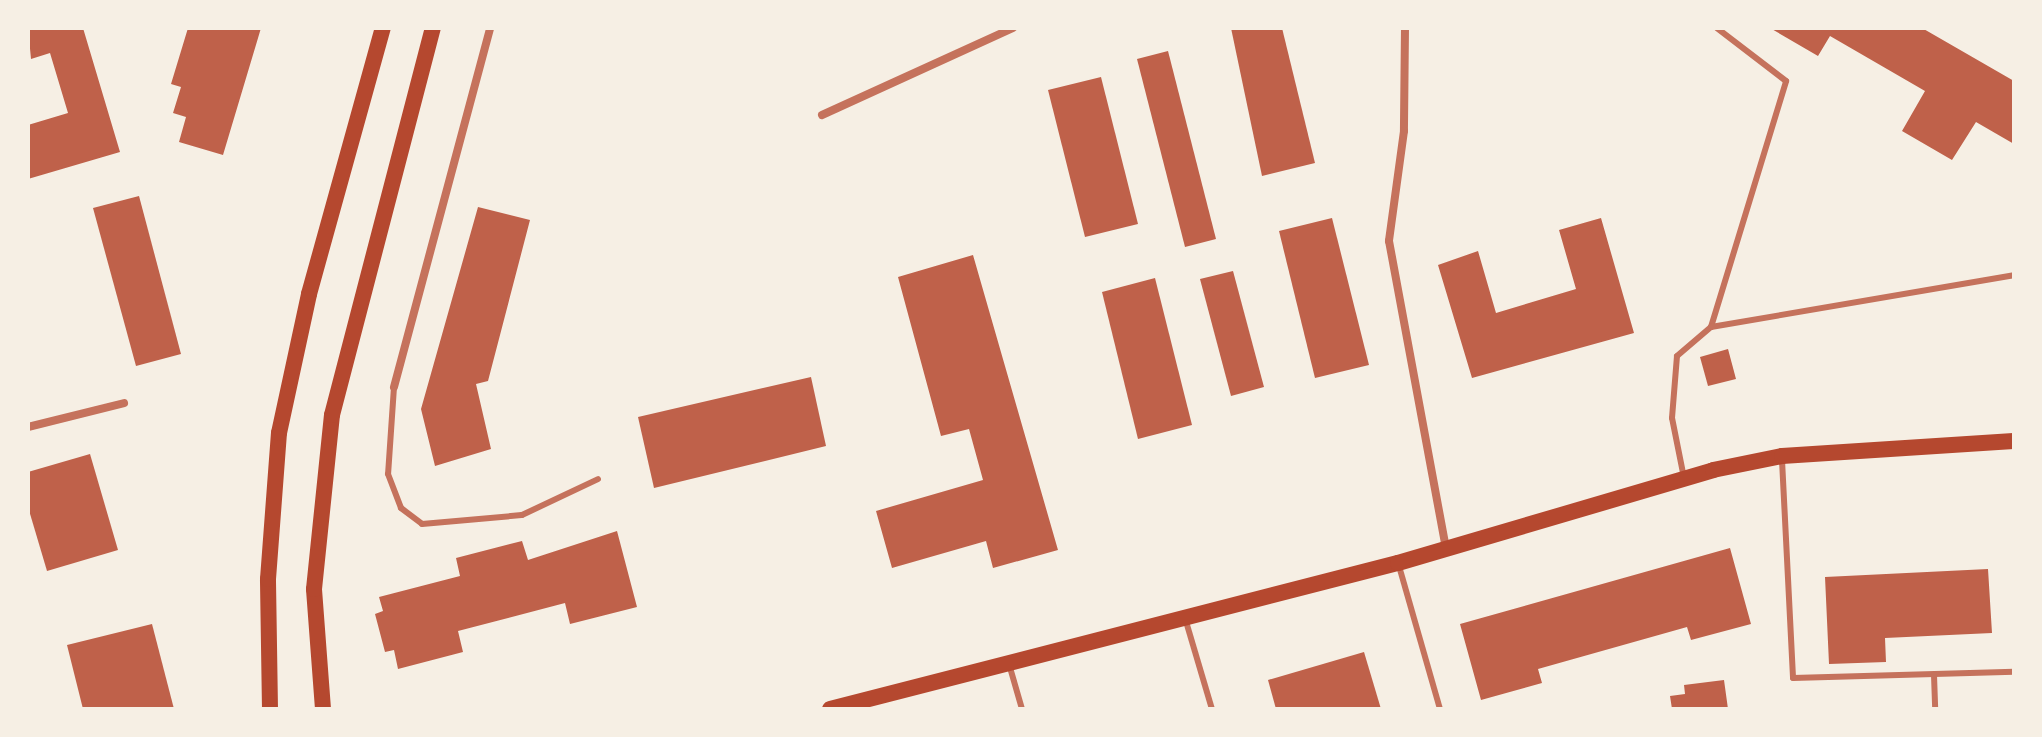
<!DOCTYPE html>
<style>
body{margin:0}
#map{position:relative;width:2042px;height:737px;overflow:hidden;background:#f6efe4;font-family:Overpass,sans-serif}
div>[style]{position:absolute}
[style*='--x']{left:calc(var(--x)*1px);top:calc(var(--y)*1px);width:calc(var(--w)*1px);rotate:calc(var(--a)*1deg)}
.building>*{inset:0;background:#bf614a}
.service>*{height:6px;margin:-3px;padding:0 3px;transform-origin:3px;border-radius:3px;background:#c5725c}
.minor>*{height:8px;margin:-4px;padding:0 4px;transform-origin:4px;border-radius:4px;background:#c5725c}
.secondary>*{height:16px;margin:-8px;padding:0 8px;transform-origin:8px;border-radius:8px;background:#b5482f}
span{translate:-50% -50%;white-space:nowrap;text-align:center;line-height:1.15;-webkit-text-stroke:7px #f6efe4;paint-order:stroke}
.frame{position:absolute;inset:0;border:30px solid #f6efe4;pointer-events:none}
</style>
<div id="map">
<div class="building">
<i style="clip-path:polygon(28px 28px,83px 28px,120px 152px,28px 179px,28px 125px,68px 113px,50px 53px,31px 59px)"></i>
<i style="clip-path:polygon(188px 28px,261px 28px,223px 155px,179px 142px,186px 117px,173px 113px,181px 87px,171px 84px)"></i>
<i style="clip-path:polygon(1231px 28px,1282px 28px,1315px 163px,1262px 176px)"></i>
<i style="clip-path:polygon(1770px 28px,1922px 28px,2014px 81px,2014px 144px,1976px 122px,1952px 160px,1902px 131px,1925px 91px,1830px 36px,1818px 56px)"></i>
<i style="clip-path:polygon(1168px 51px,1216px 239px,1185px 247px,1137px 59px)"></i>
<i style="clip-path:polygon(1101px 77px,1138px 224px,1085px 237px,1048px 90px)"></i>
<i style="clip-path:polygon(139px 196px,181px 354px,136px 366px,93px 208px)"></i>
<i style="clip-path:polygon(478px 207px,530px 220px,488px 381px,476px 384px,491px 449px,435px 466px,421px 409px)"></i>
<i style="clip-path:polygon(1332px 218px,1369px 365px,1315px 378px,1279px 231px)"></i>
<i style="clip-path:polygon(1601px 218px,1634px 333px,1472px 378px,1438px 265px,1478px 251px,1496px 313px,1576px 289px,1559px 230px)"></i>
<i style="clip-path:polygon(973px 255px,1058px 550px,993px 568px,986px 541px,892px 568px,876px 511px,983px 480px,969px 429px,941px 436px,898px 277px)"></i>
<i style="clip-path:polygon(1233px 271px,1264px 387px,1231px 396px,1200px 279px)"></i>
<i style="clip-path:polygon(1155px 278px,1192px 425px,1138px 439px,1102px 292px)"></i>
<i style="clip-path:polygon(1728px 349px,1736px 379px,1708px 386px,1700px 357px)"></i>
<i style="clip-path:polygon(811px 377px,826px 446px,654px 488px,638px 417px)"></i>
<i style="clip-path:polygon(90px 454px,118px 550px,47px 571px,28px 507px,28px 472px)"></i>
<i style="clip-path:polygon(617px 531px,637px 607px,570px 624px,565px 603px,458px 631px,463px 652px,398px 669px,394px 650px,385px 652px,375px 614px,383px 611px,379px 597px,460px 576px,456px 558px,522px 541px,528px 560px)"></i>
<i style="clip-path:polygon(1730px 548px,1751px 624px,1691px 640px,1687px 627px,1538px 669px,1542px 683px,1481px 700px,1460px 624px)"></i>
<i style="clip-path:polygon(1988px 569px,1992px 633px,1885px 638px,1886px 662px,1829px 664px,1825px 577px)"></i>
<i style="clip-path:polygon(152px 624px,174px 709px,83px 709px,67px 645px)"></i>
<i style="clip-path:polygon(1364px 652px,1381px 709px,1276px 709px,1268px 680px)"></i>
<i style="clip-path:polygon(1724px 680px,1728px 709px,1672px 709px,1670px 696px,1685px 694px,1684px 685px)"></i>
</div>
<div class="service">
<i style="--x:1711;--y:327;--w:257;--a:-73"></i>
<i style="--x:1786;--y:81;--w:87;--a:-142.5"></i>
<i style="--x:394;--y:387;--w:87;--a:93.9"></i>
<i style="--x:388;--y:474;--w:36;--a:69"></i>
<i style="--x:401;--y:508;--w:26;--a:37"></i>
<i style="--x:422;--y:524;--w:100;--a:-5.1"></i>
<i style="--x:522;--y:515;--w:84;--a:-25.3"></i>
<i style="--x:1782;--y:460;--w:218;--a:87.1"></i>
<i style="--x:1793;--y:678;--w:221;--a:-1.6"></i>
<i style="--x:1684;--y:478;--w:61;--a:-101.3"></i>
<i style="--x:1672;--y:418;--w:62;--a:-85.4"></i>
<i style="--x:1677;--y:356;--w:45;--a:-40.5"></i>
<i style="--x:1711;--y:327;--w:307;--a:-9.7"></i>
<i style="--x:1399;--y:566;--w:149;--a:74"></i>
<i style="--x:1185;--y:618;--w:95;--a:73.5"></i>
<i style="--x:1009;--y:664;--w:47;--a:73.9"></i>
<i style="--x:1934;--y:675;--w:34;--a:88"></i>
</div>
<div class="minor">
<i style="--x:1405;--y:28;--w:103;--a:90.6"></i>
<i style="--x:1404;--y:131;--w:111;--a:97.8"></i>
<i style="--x:1389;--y:241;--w:312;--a:79.5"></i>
<i style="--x:822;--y:115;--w:210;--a:-24.5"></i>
<i style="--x:394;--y:387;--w:372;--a:-75"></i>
<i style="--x:28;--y:427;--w:99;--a:-14"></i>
</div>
<div class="secondary">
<i style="--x:270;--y:709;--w:130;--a:-90.9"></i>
<i style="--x:268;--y:579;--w:146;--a:-85.7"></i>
<i style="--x:279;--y:433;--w:142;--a:-77.8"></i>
<i style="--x:309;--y:294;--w:276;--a:-74.5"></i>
<i style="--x:323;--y:709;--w:120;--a:-94.3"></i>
<i style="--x:314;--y:589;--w:175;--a:-84.1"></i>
<i style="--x:332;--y:415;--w:400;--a:-75.4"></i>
<i style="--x:830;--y:709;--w:586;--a:-14.42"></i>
<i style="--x:1398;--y:563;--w:328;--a:-16.4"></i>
<i style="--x:1713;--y:470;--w:70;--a:-11.5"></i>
<i style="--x:1782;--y:456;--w:232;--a:-3.7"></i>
</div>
<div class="frame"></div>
</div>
